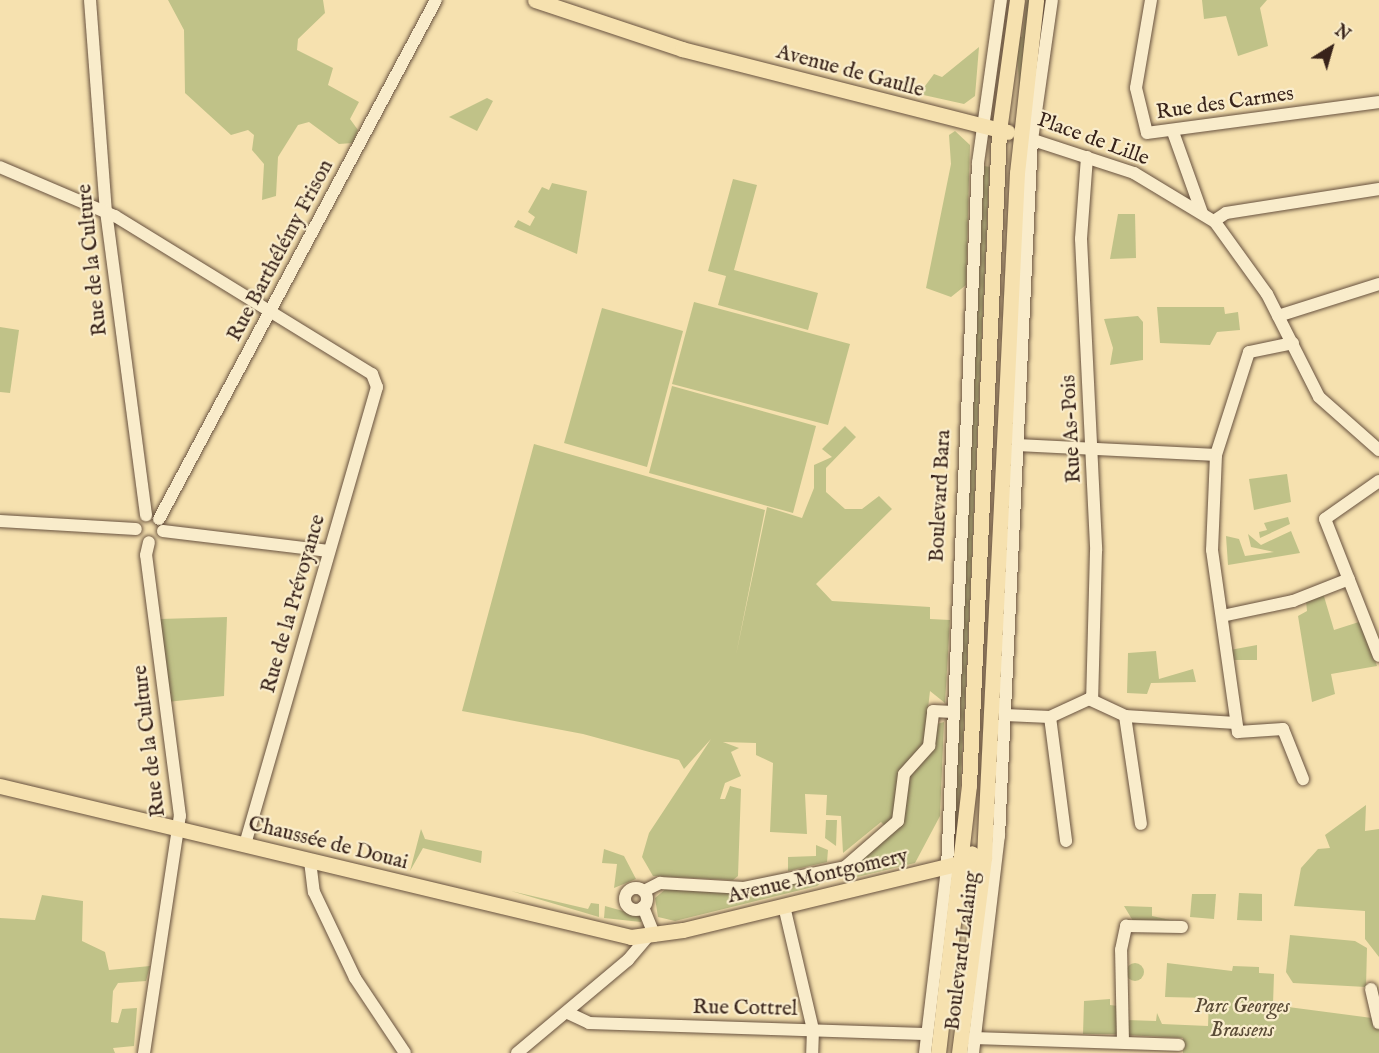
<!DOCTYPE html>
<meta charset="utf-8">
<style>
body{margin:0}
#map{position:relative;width:1379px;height:1053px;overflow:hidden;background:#f6e1af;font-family:"IM FELL English",serif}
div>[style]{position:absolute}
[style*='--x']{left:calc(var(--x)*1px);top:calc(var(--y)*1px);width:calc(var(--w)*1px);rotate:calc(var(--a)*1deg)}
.green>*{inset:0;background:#c0c288}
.round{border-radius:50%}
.roads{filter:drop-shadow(0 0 2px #68523f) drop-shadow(0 0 2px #68523f)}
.minor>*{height:12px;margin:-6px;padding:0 6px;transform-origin:6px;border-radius:6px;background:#f9eccb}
.minor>.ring{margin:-6px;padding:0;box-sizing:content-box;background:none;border:12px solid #f9eccb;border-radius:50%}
.major>*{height:15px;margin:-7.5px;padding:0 7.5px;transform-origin:7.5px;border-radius:7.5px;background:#f6e1af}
span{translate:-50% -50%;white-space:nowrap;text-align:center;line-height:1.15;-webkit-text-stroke:4.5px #f9eccb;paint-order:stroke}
.street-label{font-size:21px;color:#38231a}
.park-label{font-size:21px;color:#5a4b36;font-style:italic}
.north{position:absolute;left:1301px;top:18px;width:60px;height:60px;-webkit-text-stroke:4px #f9eccb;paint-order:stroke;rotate:37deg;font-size:16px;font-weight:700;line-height:24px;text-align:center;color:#38231a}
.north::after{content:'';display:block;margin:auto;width:21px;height:27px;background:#38231a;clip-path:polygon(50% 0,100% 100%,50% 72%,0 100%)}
</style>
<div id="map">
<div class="green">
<i style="clip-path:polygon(168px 0,323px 0,325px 13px,298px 39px,297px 50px,333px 68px,328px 85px,359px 102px,350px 119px,358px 130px,353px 143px,339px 144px,309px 122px,298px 125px,278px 157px,276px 196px,262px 200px,264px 164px,252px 150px,254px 135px,248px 130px,231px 135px,185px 93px,184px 30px)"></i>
<i style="clip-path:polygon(1027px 0,1031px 0,1020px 91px,1015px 35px,1022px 37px)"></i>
<i style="clip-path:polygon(1202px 0,1267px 0,1260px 8px,1268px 46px,1238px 56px,1226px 16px,1204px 19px)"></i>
<i style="clip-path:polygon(979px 47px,975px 96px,964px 104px,919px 94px,934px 74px,942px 77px)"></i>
<i style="clip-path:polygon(487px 98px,493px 101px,477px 131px,449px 117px)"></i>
<i style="clip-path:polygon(955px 131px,970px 145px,966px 285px,951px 297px,926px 288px,951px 164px,949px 135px)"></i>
<i style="clip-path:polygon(984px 166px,990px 167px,989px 177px,966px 681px,958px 827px,953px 827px)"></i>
<i style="clip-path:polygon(733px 179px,757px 185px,734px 270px,818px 293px,808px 330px,718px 305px,726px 276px,708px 271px)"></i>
<i style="clip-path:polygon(552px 183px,587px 191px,577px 254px,514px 227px,518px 220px,530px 226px,535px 217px,528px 212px,542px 187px,549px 190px)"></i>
<i style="clip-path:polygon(1118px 214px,1135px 214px,1136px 258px,1110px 259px)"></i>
<i style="clip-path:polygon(694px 302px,850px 344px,828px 425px,672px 384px)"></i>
<i style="clip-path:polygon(1224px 307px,1225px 314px,1238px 312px,1240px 330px,1217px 332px,1210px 345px,1160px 343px,1157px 307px)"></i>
<i style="clip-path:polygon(602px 308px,683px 331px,647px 467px,564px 443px)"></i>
<i style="clip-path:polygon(1138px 316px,1143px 322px,1143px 360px,1110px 365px,1113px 348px,1104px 319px)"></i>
<i style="clip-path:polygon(0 327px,19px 330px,10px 393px,0 392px)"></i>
<i style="clip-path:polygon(672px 386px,816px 426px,793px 513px,649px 473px)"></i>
<i style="clip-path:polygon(845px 426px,856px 437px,826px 468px,826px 492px,845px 509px,862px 509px,879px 496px,892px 509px,816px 584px,832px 601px,930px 607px,930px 619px,950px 620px,945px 703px,930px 691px,924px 744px,898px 773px,896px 814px,886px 827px,881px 822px,843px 853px,841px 816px,826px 815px,827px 795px,805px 794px,807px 834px,770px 832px,773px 763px,756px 755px,756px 743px,723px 742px,739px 748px,731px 752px,741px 776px,725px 783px,720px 799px,725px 799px,730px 786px,741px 789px,738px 876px,733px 880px,653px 876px,642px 857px,649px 833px,711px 739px,684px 769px,679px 760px,583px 734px,462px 711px,534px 444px,765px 510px,736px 655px,767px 507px,802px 518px,814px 488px,814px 465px,832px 457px,822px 449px)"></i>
<i style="clip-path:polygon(1287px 474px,1291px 502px,1254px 510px,1249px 479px)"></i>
<i style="clip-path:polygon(1288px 517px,1290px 524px,1260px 538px,1259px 532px,1267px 530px,1264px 523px)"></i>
<i style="clip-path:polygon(1291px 531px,1300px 553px,1228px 565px,1226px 536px,1239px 539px,1245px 556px,1274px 552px,1251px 547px,1248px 534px,1261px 545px)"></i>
<i style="clip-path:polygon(1323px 593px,1334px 630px,1362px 621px,1377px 666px,1331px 674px,1335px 694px,1312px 702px,1298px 616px,1307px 611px,1306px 601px)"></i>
<i style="clip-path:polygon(227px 617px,224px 696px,167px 702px,160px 619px)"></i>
<i style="clip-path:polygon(1257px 645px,1257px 660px,1231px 660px,1230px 650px)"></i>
<i style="clip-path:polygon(1156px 651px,1159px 679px,1193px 669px,1196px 682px,1151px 683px,1147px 694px,1127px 693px,1128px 653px)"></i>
<i style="clip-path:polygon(944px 722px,940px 816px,915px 863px,857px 877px,828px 877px,817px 886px,675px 921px,658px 917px,655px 898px,667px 888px,739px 892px,858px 864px,904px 818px,908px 777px,937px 724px)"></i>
<i style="clip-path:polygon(1366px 805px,1365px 831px,1379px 829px,1379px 957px,1365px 939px,1365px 911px,1294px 906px,1301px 868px,1318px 849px,1330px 848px,1325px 835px)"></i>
<i style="clip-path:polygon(826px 820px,837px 820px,836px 846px,825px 838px)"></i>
<i style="clip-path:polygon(421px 829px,425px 839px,482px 851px,481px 863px,423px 848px,410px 871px)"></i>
<i style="clip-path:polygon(816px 845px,828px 850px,827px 862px,788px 871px,788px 857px,816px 856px)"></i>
<i style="clip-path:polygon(604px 849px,624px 856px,636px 879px,614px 888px,617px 864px,602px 863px)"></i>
<i style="clip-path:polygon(511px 891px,588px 909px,591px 903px,599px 904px,599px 917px)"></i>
<i style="clip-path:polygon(1239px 893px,1262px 894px,1262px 921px,1237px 920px)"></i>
<i style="clip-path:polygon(1192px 894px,1216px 894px,1214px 919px,1190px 917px)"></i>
<i style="clip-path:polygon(42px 895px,83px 901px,82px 941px,105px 952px,109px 970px,150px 966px,146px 981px,118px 983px,113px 991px,111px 1022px,118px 1023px,122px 1009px,137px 1008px,134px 1046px,113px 1048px,115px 1053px,0 1053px,0 918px,35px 920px)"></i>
<i style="clip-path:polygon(605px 906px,641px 916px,641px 922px,604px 918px)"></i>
<i style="clip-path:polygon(1124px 906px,1152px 907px,1152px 916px,1175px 921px,1133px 921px)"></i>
<i style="clip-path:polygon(1290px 935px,1355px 941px,1367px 948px,1366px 987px,1293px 983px,1286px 972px)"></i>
<i class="round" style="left:1126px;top:963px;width:18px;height:18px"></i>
<i style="clip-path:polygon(1167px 963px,1232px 971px,1233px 966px,1259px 967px,1259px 973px,1274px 974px,1273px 1005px,1372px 1018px,1379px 1025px,1379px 1053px,1183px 1053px,1183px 1038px,1126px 1035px,1126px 1020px,1156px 1021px,1157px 1013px,1162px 1024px,1208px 1026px,1209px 998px,1165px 997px)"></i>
<i style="clip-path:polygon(1110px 999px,1110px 1005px,1118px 1006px,1118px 1034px,1083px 1034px,1084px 1001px)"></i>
</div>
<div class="roads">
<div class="minor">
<i style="--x:90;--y:0;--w:212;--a:85.7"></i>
<i style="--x:106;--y:211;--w:307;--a:82.5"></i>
<i style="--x:1151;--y:0;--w:89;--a:99.7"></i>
<i style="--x:1136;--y:88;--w:46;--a:76.3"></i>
<i style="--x:1147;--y:133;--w:234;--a:-7.6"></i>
<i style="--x:1173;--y:132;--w:86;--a:70.3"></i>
<i style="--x:1027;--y:138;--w:113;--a:18.1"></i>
<i style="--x:1134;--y:173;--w:95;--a:31.2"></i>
<i style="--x:1215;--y:222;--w:89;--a:54.2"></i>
<i style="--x:1267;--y:294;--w:115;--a:63.2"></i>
<i style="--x:1319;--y:397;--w:80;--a:41.5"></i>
<i style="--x:1087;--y:157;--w:82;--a:94.2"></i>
<i style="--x:1081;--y:239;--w:312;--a:87.2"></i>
<i style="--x:1096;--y:551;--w:149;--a:91.5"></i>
<i style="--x:0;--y:167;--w:125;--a:23.1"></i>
<i style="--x:115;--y:216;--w:302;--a:31.6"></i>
<i style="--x:372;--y:374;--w:14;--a:69"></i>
<i style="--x:377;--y:387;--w:477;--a:106.1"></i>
<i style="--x:1214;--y:221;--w:14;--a:-34"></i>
<i style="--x:1226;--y:213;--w:155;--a:-8.9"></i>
<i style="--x:1278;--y:316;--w:106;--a:-17.6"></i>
<i style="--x:1293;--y:343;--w:45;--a:168.4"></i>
<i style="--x:1249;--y:352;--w:108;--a:107.8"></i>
<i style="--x:1216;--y:455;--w:95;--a:92.4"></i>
<i style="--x:1212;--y:550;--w:184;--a:81.9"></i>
<i style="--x:1238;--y:732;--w:45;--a:-3.8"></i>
<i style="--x:1283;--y:729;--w:54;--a:68.2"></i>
<i style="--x:1018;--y:445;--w:198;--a:2.9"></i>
<i style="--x:1379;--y:481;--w:66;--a:144.9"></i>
<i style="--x:1325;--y:519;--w:147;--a:68.5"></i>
<i style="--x:159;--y:519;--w:588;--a:-61.91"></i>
<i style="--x:0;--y:521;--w:136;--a:3.4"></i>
<i style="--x:163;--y:531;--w:167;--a:6.9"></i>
<i style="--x:1222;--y:616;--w:73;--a:-11.9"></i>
<i style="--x:1293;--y:601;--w:60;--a:-21.4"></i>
<i style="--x:1005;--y:715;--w:45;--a:2.5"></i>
<i style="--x:1050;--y:717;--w:43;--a:-24.8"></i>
<i style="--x:1089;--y:699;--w:40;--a:25"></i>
<i style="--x:1125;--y:716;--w:111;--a:3.6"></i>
<i style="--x:1125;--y:716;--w:109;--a:81.6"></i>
<i style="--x:1050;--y:717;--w:125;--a:82.6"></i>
<i style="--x:310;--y:861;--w:31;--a:83"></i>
<i style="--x:314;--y:892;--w:95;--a:64.5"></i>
<i style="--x:355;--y:978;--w:90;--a:56.3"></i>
<i class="ring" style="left:625px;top:888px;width:10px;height:10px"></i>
<i style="--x:644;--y:891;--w:18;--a:-27"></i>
<i style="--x:660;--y:883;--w:84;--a:3.4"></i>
<i style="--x:744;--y:888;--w:103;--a:-11.7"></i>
<i style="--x:845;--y:867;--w:70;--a:-41"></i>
<i style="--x:898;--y:821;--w:47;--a:-82.7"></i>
<i style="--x:904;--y:774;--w:38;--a:-48"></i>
<i style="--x:929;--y:746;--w:35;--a:-83"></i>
<i style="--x:933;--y:711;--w:20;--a:3"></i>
<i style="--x:784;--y:906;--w:127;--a:76.8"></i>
<i style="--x:813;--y:1030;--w:23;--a:92"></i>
<i style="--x:643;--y:907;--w:31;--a:68"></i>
<i style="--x:1371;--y:989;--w:35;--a:77"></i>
<i style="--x:568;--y:1013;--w:23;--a:25"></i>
<i style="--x:589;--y:1023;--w:335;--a:1.9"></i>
<i style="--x:972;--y:1038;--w:207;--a:1.9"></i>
<i style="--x:1123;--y:1042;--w:92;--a:-91.2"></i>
<i style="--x:1121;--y:950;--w:25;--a:-78"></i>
<i style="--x:1126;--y:926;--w:56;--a:1"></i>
<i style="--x:144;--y:1053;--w:240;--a:-81.4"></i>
<i style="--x:180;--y:816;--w:263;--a:-97.4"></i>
<i style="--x:146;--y:555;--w:13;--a:-77"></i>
<i style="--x:517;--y:1053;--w:145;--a:-40"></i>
<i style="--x:628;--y:960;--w:30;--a:-50"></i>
<i style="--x:925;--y:1053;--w:186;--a:-83.2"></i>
<i style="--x:947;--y:868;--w:706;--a:-87.48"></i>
<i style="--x:978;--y:163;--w:165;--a:-82"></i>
<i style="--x:973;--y:1053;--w:219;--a:-83.2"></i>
<i style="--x:999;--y:836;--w:697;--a:-87.29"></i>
<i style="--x:1032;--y:140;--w:141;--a:-81.9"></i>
</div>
<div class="major">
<i style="--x:535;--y:0;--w:155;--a:18.4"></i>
<i style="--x:682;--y:49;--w:336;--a:14.3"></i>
<i style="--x:0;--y:786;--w:649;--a:13.46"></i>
<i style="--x:631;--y:937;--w:52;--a:-7.7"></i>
<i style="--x:683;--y:930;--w:310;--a:-13.6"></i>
<i style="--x:966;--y:903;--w:50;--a:-83.2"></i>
<i style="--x:938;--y:1053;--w:270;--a:-83.4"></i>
<i style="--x:969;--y:785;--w:655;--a:-87.37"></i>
<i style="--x:999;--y:131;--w:132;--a:-82.2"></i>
<i style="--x:959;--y:1053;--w:198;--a:-82.7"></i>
<i style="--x:984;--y:857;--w:685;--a:-87.24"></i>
<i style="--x:1017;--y:173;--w:174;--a:-83.7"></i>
</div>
</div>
<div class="street-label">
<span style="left:850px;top:72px;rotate:15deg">Avenue de Gaulle</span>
<span style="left:1225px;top:104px;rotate:-8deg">Rue des Carmes</span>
<span style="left:1093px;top:140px;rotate:20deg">Place de Lille</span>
<span style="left:281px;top:251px;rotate:-62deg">Rue Barthélémy Frison</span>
<span style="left:93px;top:260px;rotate:-96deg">Rue de la Culture</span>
<span style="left:1072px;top:429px;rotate:-93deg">Rue As-Pois</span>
<span style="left:941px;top:496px;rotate:-87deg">Boulevard Bara</span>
<span style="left:294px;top:604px;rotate:-74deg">Rue de la Prévoyance</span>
<span style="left:150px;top:741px;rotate:-97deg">Rue de la Culture</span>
<span style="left:328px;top:844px;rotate:14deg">Chaussée de Douai</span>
<span style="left:818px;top:877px;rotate:-13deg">Avenue Montgomery</span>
<span style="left:963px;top:951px;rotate:-83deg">Boulevard Lalaing</span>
<span style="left:745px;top:1009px;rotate:1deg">Rue Cottrel</span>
</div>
<div class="park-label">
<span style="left:1242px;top:1019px">Parc Georges<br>Brassens</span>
</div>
<div class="north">N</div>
</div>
